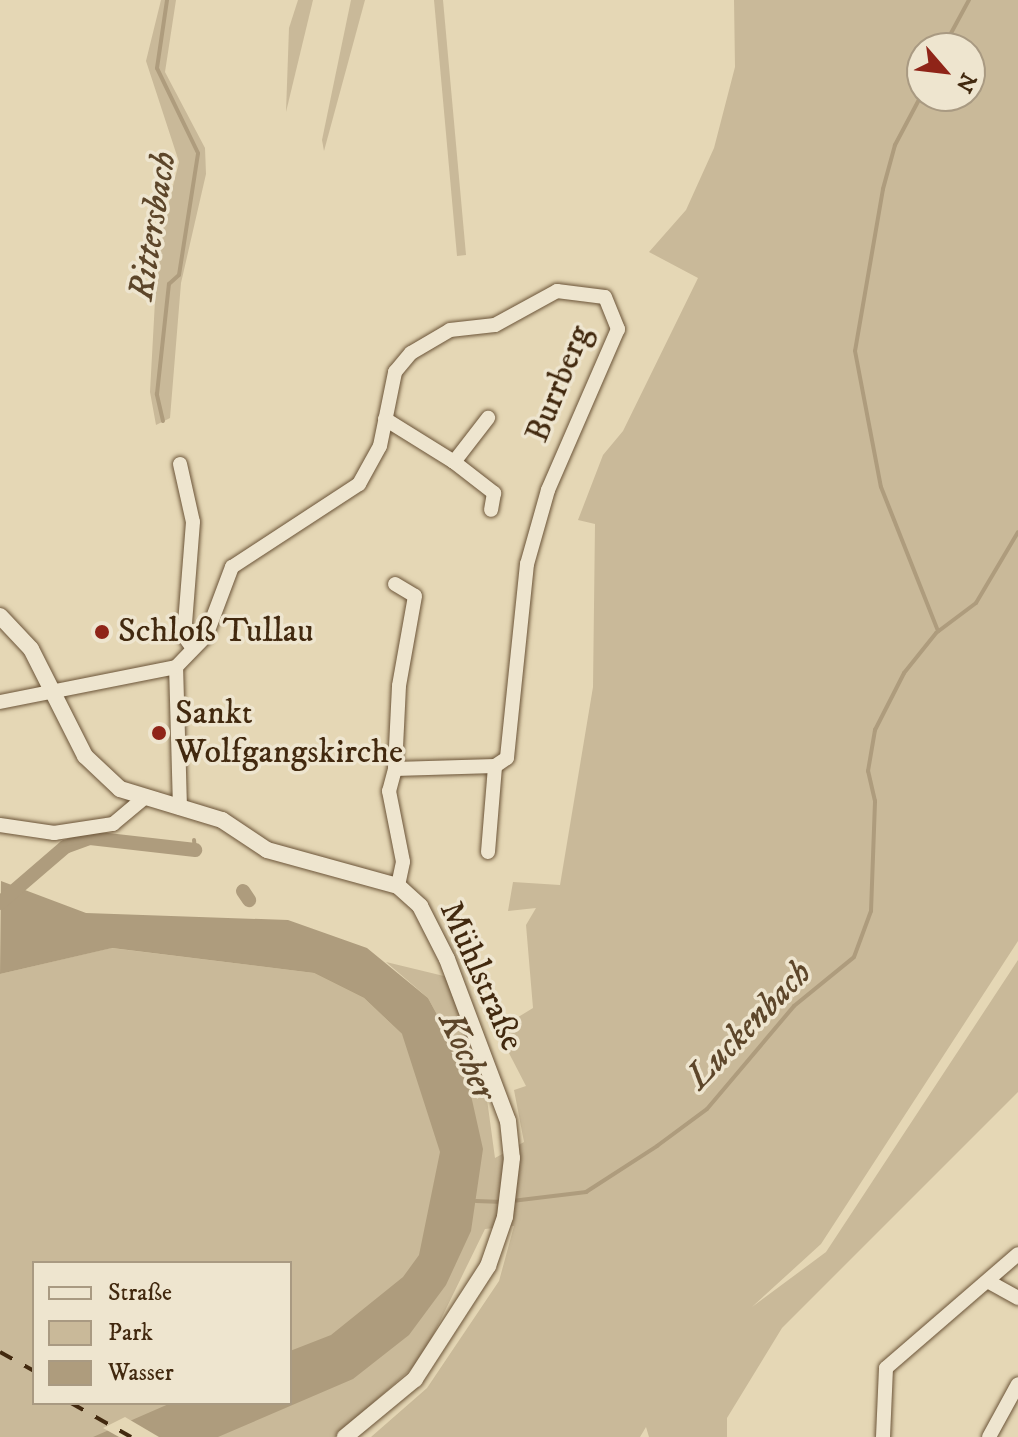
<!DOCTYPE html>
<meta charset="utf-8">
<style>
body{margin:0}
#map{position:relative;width:1018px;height:1437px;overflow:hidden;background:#e5d7b5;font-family:"IM FELL DW Pica",serif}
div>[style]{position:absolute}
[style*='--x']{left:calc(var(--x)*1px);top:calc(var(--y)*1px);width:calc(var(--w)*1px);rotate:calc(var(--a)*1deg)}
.green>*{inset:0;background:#c9b999}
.water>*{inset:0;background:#ae9c7d}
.pier>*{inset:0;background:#e5d7b5}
.stream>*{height:4px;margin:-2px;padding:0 2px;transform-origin:2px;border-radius:2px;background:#ae9c7d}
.canal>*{height:14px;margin:-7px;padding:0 7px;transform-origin:7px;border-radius:7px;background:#ae9c7d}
.roads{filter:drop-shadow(0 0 2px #6b5438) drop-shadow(0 0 2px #6b5438)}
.minor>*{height:14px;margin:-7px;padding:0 7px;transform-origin:7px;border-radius:7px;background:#eee5cf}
.tertiary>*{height:16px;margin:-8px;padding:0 8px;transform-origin:8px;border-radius:8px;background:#eee5cf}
.rail>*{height:4px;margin-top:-2px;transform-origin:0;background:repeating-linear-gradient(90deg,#42290f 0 14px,transparent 0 28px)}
.dots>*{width:22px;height:22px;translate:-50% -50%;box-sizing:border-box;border:4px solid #eee5cf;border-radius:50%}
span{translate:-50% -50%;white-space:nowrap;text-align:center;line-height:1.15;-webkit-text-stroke:7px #eee5cf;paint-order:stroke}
.street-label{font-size:34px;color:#42290f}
.poi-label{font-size:34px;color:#42290f}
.left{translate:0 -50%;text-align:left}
.water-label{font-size:36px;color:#5d462a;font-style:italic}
.legend{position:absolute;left:32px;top:1261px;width:260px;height:144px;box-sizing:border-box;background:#eee5cf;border:2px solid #a99a82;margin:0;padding:10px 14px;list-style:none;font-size:24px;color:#42290f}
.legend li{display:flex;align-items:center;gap:16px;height:40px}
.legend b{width:40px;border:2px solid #a99a82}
.north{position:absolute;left:906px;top:32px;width:80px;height:80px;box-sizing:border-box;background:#eee5cf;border:2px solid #a99a82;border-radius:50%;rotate:118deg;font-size:22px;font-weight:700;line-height:32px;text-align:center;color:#42290f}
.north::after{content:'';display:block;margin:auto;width:28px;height:36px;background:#8f2418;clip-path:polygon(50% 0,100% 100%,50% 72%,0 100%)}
</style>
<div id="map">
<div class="green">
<i style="clip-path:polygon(161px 0,176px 0,165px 72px,205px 148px,206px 174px,181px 283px,170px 418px,156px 425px,150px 392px,158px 246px,179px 162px,146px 61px)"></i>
<i style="clip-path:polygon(298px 0,313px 0,286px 112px,289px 28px)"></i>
<i style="clip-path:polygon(351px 0,365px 0,324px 151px,322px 140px)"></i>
<i style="clip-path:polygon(434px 0,443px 0,466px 255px,457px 256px)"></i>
<i style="clip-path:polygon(evenodd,734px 0,1018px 0,1018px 941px,821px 1244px,752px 1307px,826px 1252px,1018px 960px,1018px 1092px,782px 1328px,727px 1418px,727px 1437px,649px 1437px,646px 1427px,640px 1437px,371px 1437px,427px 1388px,499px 1281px,514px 1226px,485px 1229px,421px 1360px,335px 1437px,0 1437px,0 974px,111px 948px,314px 973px,364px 998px,402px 1034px,464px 1064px,428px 998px,386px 962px,448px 977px,486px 1092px,495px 1158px,524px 1142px,514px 1090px,526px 1086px,497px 1030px,533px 1008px,526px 925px,536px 908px,508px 911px,513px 882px,560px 885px,593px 687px,595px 524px,578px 520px,603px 455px,623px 431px,698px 278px,649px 252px,686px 210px,714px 148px,735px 67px,734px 0,922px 48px,970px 48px,970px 96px,922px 96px,922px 48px,734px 0,34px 1263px,290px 1263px,290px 1403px,34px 1403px,34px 1263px)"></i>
</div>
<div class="water">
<i style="clip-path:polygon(1px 881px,86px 913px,288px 920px,367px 948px,428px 998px,464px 1064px,483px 1149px,471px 1231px,446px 1285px,409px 1335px,353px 1379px,218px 1437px,93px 1437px,171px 1403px,290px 1403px,290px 1351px,331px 1335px,403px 1277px,419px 1255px,440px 1152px,402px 1034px,364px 998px,314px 973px,112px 948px,0 974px)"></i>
</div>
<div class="pier">
<i style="clip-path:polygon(125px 1417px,159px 1437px,119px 1437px,103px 1428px)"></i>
</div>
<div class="stream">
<i style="--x:943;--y:48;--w:55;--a:-61.6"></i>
<i style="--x:922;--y:94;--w:58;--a:117.9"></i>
<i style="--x:895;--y:145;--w:46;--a:105.3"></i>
<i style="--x:883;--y:189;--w:164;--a:99.8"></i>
<i style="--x:855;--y:351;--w:138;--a:79.2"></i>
<i style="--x:881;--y:487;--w:155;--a:68.4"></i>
<i style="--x:163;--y:421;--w:28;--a:-103"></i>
<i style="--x:157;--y:394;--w:111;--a:-83.8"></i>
<i style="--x:169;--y:284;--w:13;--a:-42"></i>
<i style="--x:179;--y:275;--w:123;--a:-81.1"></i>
<i style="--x:198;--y:153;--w:94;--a:-115.8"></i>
<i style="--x:157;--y:68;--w:69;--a:-81.6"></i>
<i style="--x:194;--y:840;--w:10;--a:84"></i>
<i style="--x:476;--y:1201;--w:27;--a:2"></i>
<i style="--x:512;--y:1201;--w:75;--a:-6.9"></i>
<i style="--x:586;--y:1192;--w:85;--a:-32.9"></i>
<i style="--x:657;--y:1146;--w:62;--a:-36.5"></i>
<i style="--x:707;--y:1109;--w:135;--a:-49.8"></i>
<i style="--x:794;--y:1006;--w:77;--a:-39.2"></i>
<i style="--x:854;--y:957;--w:49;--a:-69.7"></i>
<i style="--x:871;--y:911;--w:110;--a:-87.9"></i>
<i style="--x:875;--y:801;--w:31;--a:-103"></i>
<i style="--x:868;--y:771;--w:42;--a:-80.3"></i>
<i style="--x:875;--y:730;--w:64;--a:-63"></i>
<i style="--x:904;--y:673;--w:51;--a:-51.3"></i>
<i style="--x:936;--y:633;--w:50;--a:-36.9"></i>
<i style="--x:976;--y:603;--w:82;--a:-59.4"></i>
</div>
<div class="canal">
<i style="--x:243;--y:891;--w:11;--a:56"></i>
<i style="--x:0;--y:903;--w:86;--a:-40.7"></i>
<i style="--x:65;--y:847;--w:27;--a:-20"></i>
<i style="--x:90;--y:838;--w:106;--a:6.5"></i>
</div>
<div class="roads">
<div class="minor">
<i style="--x:385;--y:419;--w:81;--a:31.9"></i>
<i style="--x:454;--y:462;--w:56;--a:-52.3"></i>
<i style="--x:454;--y:462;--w:51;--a:37.8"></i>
<i style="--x:494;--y:493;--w:17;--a:100"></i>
<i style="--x:180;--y:464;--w:59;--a:77.4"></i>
<i style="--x:193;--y:522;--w:114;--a:94.5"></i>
<i style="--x:184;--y:636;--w:14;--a:54"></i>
<i style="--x:395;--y:584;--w:23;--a:31"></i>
<i style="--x:415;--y:596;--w:91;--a:100.1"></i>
<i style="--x:399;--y:686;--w:83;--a:92.8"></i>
<i style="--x:0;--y:702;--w:179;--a:-11.2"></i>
<i style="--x:180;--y:808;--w:141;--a:-91.6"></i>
<i style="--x:176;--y:667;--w:43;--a:-45.9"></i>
<i style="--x:206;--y:636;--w:74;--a:-69.4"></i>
<i style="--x:232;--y:567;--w:152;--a:-33.2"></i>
<i style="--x:359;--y:484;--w:43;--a:-61.1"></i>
<i style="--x:380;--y:446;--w:76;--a:-78.5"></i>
<i style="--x:395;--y:372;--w:25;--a:-50"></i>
<i style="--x:411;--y:353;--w:45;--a:-30.5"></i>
<i style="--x:450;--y:330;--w:45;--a:-6.3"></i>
<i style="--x:495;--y:325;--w:71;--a:-28.7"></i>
<i style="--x:557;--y:291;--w:48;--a:7.1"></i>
<i style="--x:605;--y:297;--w:35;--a:68"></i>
<i style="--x:618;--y:329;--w:176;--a:113.5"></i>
<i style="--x:548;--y:490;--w:77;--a:105.8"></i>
<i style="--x:527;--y:564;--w:195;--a:95.9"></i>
<i style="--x:507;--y:758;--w:14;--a:146"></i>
<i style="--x:495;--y:766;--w:100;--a:178.3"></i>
<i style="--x:395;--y:769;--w:23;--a:105"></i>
<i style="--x:389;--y:791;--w:72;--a:78.8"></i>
<i style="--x:403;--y:862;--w:25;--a:102"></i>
<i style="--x:0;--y:825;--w:55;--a:8.4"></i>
<i style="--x:54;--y:833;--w:60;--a:-8.7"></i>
<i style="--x:113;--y:824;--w:38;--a:-40"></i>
<i style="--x:488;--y:852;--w:86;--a:-85.3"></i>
<i style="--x:991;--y:1283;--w:31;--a:29"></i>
<i style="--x:883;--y:1437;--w:69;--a:-87.5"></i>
<i style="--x:886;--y:1368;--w:174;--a:-40.8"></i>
<i style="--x:989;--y:1437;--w:60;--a:-61.3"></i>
</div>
<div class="tertiary">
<i style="--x:0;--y:616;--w:45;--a:46.8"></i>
<i style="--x:31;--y:649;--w:120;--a:63.2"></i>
<i style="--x:85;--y:756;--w:48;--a:43.3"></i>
<i style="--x:120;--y:789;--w:107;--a:16.9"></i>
<i style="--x:222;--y:820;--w:54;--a:33.7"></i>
<i style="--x:267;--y:850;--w:136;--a:15.4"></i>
<i style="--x:398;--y:886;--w:30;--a:42"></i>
<i style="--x:420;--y:906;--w:59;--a:63"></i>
<i style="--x:447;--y:959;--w:173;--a:69.4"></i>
<i style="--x:508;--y:1121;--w:37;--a:84"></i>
<i style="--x:512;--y:1158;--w:59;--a:96.8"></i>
<i style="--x:505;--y:1217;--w:52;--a:109.1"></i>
<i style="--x:488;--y:1266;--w:135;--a:122.9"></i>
<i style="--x:415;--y:1379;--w:91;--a:140.4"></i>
</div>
</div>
<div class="rail">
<i style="--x:0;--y:1352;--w:39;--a:29"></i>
<i style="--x:71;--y:1403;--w:69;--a:29.5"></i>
</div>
<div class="dots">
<i style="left:102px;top:632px;background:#8f2418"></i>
<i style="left:159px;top:733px;background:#8f2418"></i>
</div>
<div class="street-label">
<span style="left:559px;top:384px;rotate:-68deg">Burrberg</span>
<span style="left:481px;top:976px;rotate:66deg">Mühlstraße</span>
</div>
<div class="poi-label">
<span class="left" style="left:118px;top:632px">Schloß Tullau</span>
<span class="left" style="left:175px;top:733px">Sankt<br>Wolfgangskirche</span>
</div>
<div class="water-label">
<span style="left:153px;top:226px;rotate:-81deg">Rittersbach</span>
<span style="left:749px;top:1025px;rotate:-46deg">Luckenbach</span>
<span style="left:467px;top:1056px;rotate:66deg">Kocher</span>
</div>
<ul class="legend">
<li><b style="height:10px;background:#eee5cf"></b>Straße</li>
<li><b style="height:22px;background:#c9b999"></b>Park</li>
<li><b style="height:22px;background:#ae9c7d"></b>Wasser</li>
</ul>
<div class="north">N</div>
</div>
